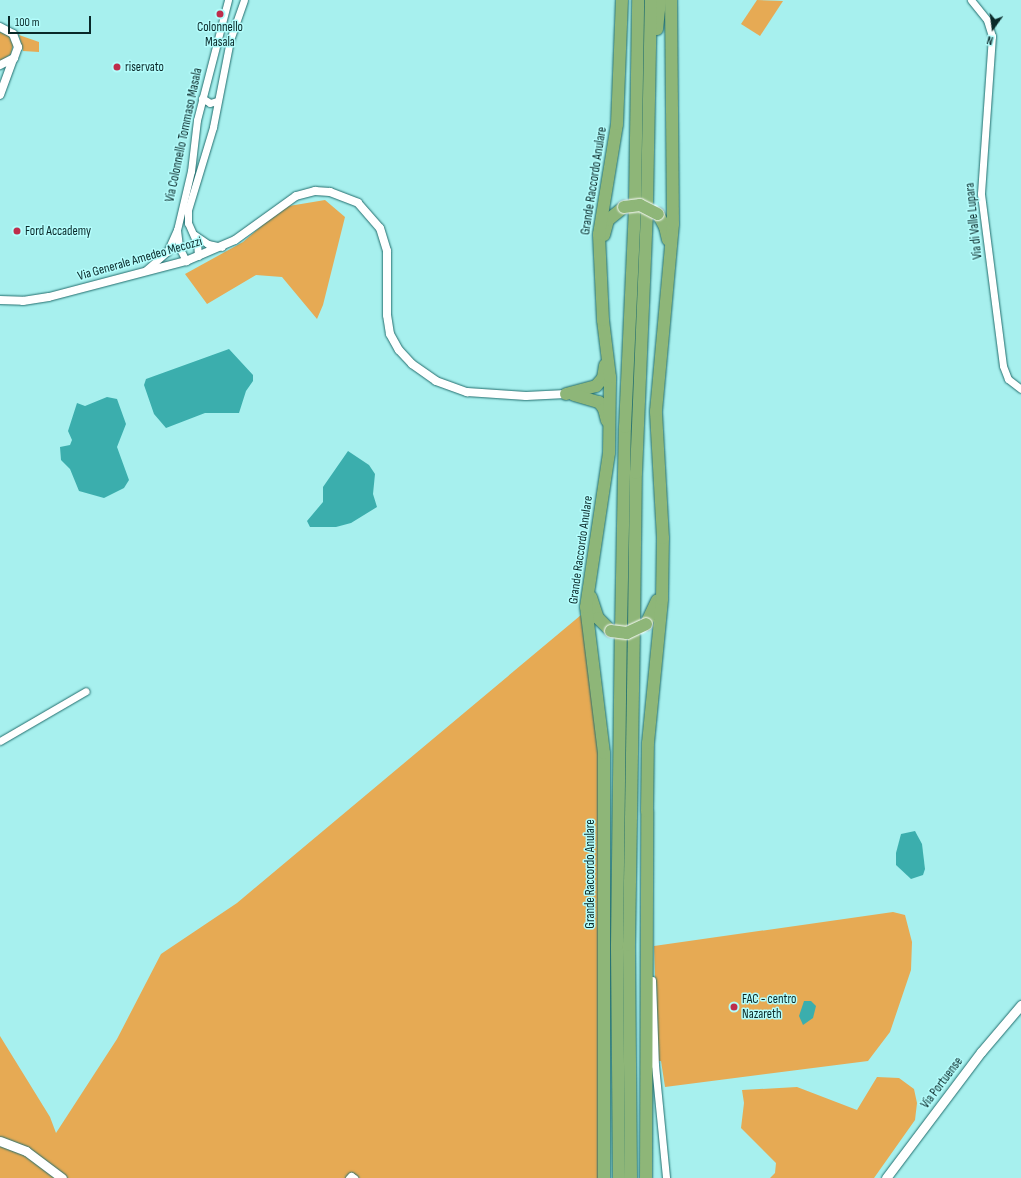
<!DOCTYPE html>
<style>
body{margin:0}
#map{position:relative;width:1021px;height:1178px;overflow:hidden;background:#a7f0ee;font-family:"Sofia Sans Condensed",sans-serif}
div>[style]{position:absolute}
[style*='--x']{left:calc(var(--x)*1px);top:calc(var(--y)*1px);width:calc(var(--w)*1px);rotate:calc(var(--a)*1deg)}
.green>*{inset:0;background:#e6aa54}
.water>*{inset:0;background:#3baead}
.roads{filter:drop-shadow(0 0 1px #226d6d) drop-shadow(0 0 1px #226d6d)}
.minor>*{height:7px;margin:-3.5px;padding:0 3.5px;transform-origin:3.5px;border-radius:3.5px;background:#fff}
.tertiary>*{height:8px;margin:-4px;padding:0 4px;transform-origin:4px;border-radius:4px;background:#fff}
.secondary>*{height:9px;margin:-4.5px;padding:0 4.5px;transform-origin:4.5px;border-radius:4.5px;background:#fff}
.motorway>*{height:12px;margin:-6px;padding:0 6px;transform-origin:6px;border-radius:6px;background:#8eb678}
.bridges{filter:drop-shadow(0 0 1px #fff) drop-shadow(0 0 1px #fff)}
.motorway-bridge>*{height:12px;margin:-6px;padding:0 6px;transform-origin:6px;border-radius:6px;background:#8eb678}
.dots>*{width:11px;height:11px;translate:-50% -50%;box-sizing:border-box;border:2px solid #b4fdfc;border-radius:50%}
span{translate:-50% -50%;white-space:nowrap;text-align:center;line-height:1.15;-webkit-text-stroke:3px #b4fdfc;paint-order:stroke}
.poi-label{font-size:13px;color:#092828}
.left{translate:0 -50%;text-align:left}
.street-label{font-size:13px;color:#092828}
.north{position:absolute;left:973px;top:8px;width:40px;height:40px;-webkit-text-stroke:3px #b4fdfc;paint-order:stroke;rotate:194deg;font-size:11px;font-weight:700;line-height:16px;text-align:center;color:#092828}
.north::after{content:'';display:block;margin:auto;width:14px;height:18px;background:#092828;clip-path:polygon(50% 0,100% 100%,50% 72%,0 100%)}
.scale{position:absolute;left:8px;top:16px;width:83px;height:18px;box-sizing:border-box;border:2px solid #092828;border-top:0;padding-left:5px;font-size:12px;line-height:14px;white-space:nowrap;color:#092828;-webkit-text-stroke:3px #b4fdfc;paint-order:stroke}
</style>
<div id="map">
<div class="green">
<i style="clip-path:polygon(757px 0,783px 1px,760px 36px,741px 24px)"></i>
<i style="clip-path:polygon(0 32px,9px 36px,13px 45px,11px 54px,0 62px)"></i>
<i style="clip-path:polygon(19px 35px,39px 42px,39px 52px,23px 51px)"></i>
<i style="clip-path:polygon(325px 200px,345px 217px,323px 305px,317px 319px,282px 277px,256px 275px,207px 304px,185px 274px,243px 242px,283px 207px)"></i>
<i style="clip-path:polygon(581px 615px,600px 755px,598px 1178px,0 1178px,0 1036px,50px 1117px,56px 1133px,117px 1039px,161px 954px,237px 903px)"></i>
<i style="clip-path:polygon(893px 912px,905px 915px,912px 942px,911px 970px,890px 1032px,868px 1061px,665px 1087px,661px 1061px,658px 1061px,654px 946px)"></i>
<i style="clip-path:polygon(877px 1077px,899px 1078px,914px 1089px,917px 1103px,915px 1120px,874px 1178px,770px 1178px,775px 1173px,776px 1163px,741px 1128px,744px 1103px,742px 1090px,797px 1087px,857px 1110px)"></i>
</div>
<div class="water">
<i style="clip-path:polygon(229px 349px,253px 375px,253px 381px,246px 391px,239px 413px,205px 413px,166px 428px,154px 414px,144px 385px,146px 379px)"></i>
<i style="clip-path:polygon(107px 397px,117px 399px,126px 424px,117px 447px,129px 480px,124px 488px,104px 498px,79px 491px,70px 469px,61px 460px,60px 447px,70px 445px,72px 440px,68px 431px,77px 403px,85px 406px)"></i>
<i style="clip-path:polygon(348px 451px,369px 465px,375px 474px,373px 494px,377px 507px,351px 523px,336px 527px,310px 527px,307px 521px,323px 502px,323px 487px)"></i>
<i style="clip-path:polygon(915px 831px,922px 844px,925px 869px,923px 875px,911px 879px,896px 865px,896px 853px,901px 834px)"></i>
<i style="clip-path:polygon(804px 1001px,811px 1001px,816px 1006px,813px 1018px,803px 1025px,799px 1016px)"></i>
</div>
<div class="roads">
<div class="minor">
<i style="--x:971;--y:0;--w:26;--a:51"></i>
<i style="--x:987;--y:20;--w:17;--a:73"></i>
<i style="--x:992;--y:36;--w:158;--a:94"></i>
<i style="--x:981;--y:194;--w:173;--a:82.7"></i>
<i style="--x:1003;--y:366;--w:14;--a:69"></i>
<i style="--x:1008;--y:379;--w:16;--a:38"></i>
<i style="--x:202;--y:98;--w:9;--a:32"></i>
<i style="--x:210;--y:103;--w:7;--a:-16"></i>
<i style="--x:177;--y:230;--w:17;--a:83"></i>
<i style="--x:179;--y:247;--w:16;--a:63"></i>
<i style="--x:195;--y:235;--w:16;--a:35"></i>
<i style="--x:208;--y:244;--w:14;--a:12"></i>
<i style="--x:198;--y:256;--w:13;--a:-94"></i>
<i style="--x:197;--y:243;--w:22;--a:-114"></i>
<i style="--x:188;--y:223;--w:13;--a:-90"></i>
<i style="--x:188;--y:210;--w:87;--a:-73.2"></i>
<i style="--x:213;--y:127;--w:89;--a:-78.9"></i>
<i style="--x:230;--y:40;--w:42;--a:-70.7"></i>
<i style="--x:146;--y:270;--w:28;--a:-41"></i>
<i style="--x:167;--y:252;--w:24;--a:-66"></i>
<i style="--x:177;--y:230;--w:61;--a:-76.7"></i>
<i style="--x:191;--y:171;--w:51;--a:-83.3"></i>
<i style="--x:197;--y:120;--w:124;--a:-75.5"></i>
<i style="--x:0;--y:741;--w:99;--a:-30.2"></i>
<i style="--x:652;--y:980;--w:85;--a:88"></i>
<i style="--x:655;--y:1065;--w:114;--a:84.4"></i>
<i style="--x:349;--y:1178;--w:3;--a:-45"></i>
<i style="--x:351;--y:1176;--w:4;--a:34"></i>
</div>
<div class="tertiary">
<i style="--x:0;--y:27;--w:15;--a:28"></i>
<i style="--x:13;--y:34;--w:14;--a:69"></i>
<i style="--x:18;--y:47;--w:12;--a:110"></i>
<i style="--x:14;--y:58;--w:16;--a:153"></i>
<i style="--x:0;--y:95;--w:38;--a:-70"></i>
<i style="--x:0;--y:300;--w:23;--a:2"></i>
<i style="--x:23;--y:301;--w:26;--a:-9"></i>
<i style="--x:49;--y:297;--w:142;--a:-14.7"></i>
<i style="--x:186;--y:261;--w:53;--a:-23.2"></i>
<i style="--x:235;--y:240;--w:75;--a:-35.8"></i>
<i style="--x:296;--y:196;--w:20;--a:-15"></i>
<i style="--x:315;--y:191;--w:15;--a:4"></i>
<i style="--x:330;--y:192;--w:30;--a:21"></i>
<i style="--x:358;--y:203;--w:33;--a:49"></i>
<i style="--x:380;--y:228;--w:24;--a:73"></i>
<i style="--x:387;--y:251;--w:64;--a:90"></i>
<i style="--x:387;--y:315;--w:19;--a:81"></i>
<i style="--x:390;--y:334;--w:18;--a:61"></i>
<i style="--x:399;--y:350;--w:19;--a:47"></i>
<i style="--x:412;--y:364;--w:29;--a:35"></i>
<i style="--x:436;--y:381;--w:33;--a:20"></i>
<i style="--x:467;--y:392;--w:59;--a:3.9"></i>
<i style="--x:526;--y:396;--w:40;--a:-2.9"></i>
</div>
<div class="secondary">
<i style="--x:0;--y:1141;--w:28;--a:21"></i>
<i style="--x:26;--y:1151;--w:45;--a:36.9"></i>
<i style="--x:886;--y:1178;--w:158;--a:-53"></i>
<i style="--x:981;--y:1052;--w:62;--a:-49.6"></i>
</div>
<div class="motorway">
<i style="--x:657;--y:29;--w:29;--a:-84"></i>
<i style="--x:635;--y:201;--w:201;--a:-89.1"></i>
<i style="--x:647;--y:203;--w:203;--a:-88.9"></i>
<i style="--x:658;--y:214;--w:15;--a:62"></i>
<i style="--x:665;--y:227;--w:13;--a:77"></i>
<i style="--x:604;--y:235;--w:16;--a:-75"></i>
<i style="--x:608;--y:220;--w:21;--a:-39"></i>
<i style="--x:566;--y:394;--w:31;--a:-15"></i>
<i style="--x:596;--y:386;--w:11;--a:-49"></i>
<i style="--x:603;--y:378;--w:13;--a:-81"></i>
<i style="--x:574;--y:395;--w:26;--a:16"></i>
<i style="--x:599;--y:402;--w:9;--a:54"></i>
<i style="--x:604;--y:409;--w:12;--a:76"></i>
<i style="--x:591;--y:597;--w:22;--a:72"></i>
<i style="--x:598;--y:618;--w:18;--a:45"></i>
<i style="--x:646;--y:624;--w:26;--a:-65"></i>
<i style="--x:634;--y:628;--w:155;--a:-89.3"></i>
<i style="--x:636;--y:473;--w:263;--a:-87.6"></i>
<i style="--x:621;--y:630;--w:203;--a:-88.9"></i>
<i style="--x:625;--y:427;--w:219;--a:-87.4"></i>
<i style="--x:604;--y:1178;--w:425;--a:-90"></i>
<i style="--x:604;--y:753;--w:147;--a:-97"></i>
<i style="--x:586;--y:607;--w:156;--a:-81.5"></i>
<i style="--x:609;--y:453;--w:76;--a:-89.2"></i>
<i style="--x:610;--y:377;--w:57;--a:-97"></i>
<i style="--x:603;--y:320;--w:86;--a:-92.7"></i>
<i style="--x:599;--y:234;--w:111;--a:-80.7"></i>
<i style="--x:617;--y:124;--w:124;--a:-87.7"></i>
<i style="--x:619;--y:1178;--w:233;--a:-90.5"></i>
<i style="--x:617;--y:945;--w:308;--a:-89.3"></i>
<i style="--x:631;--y:1178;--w:233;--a:-90.5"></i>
<i style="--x:629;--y:945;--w:309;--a:-89.1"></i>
<i style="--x:646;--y:1178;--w:367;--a:-89.8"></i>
<i style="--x:647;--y:811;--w:68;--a:-89.2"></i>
<i style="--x:648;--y:743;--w:145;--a:-84.4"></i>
<i style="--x:662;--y:599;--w:61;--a:-89.1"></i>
<i style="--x:663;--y:538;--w:127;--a:-93.2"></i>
<i style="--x:656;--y:411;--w:188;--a:-84.8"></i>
<i style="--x:673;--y:224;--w:224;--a:-90.5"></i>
</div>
</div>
<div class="bridges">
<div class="motorway-bridge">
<i style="--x:624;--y:207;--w:16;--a:-7"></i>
<i style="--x:640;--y:205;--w:20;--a:27"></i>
<i style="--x:611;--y:631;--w:16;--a:7"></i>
<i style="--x:627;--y:633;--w:21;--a:-25"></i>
</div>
</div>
<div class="dots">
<i style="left:220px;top:14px;background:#be2d4b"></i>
<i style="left:117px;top:67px;background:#be2d4b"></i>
<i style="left:17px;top:231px;background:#be2d4b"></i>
<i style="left:734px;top:1007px;background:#be2d4b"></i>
</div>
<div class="poi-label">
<span style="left:220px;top:35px">Colonnello<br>Masala</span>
<span class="left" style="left:125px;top:67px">riservato</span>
<span class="left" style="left:25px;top:231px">Ford Accademy</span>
<span class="left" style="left:742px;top:1007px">FAC - centro<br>Nazareth</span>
</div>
<div class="street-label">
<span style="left:184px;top:135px;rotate:-78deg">Via Colonnello Tommaso Masala</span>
<span style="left:594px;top:181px;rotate:-81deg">Grande Raccordo Anulare</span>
<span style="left:974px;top:221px;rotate:-96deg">Via di Valle Lupara</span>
<span style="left:140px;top:259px;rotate:-16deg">Via Generale Amedeo Mecozzi</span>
<span style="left:581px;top:550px;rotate:-82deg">Grande Raccordo Anulare</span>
<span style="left:590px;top:874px;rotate:-90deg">Grande Raccordo Anulare</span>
<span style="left:942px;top:1083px;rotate:-53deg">Via Portuense</span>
</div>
<div class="north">N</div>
<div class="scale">100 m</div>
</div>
